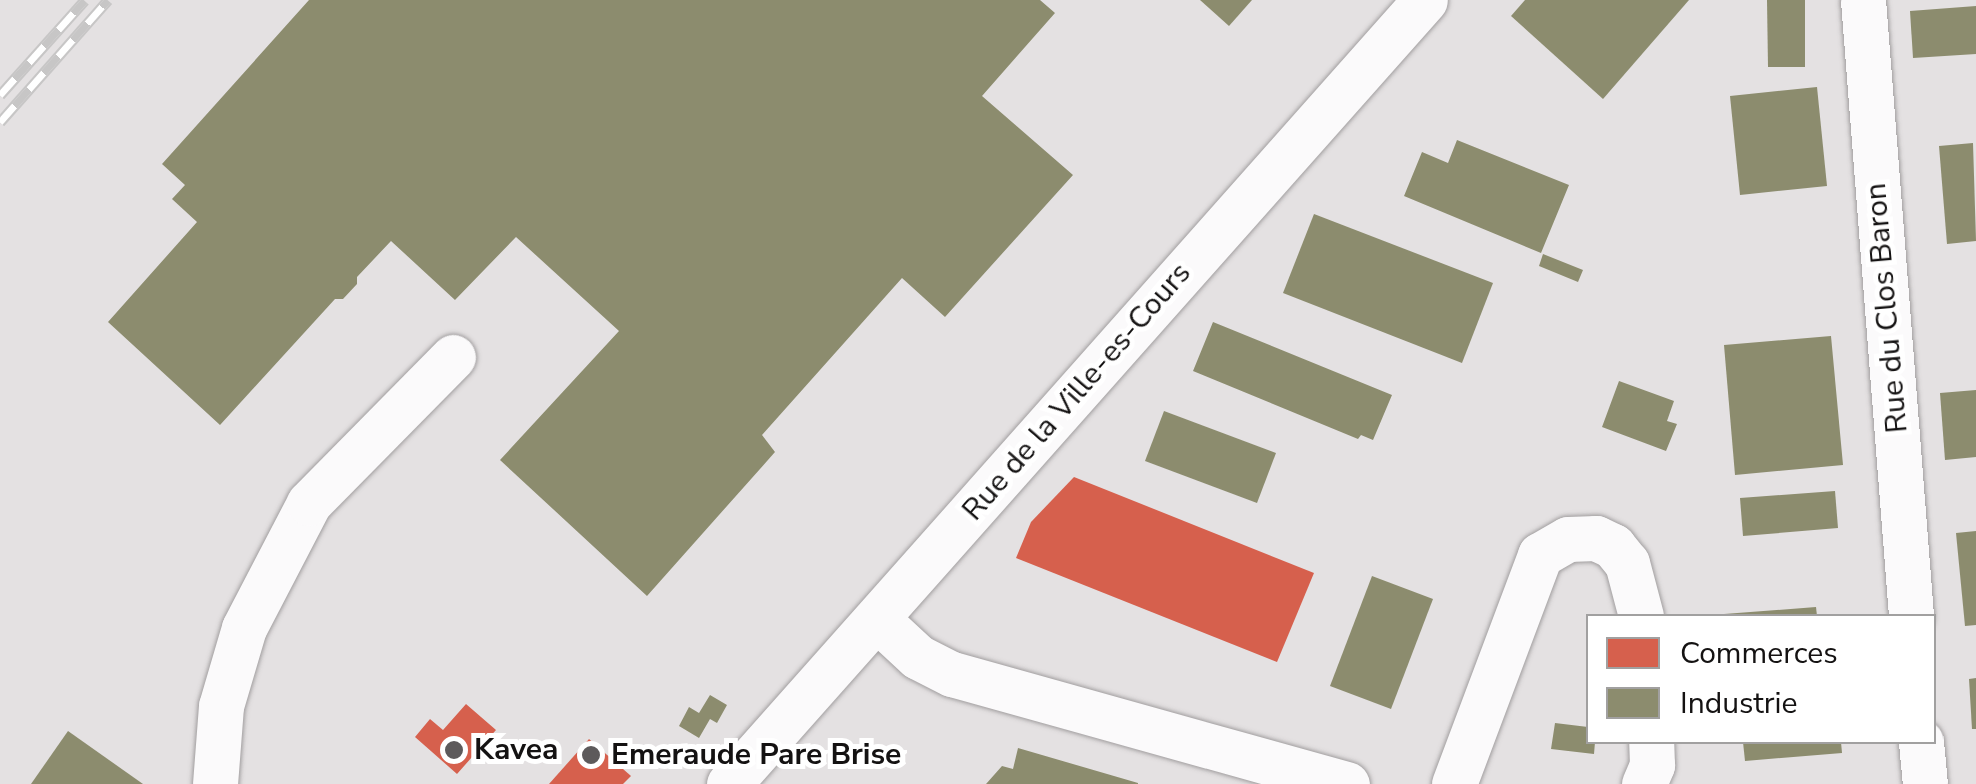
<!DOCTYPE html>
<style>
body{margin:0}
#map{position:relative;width:1976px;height:784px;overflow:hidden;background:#e4e1e2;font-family:"Nunito Sans",sans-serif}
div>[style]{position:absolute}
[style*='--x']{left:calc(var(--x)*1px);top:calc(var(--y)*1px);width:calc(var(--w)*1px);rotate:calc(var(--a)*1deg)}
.shops>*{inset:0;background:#d6604d}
.industry>*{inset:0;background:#8c8c6e}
.roads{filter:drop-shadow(0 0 2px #a19e9f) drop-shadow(0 0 2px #a19e9f)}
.minor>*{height:45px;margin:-22.5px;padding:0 22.5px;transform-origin:22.5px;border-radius:22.5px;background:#fbfafb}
.rail>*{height:11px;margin-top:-5.5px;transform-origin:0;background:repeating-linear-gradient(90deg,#fff 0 22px,#c7c6c6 0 44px);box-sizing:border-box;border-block:2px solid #c7c6c6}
.dots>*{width:28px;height:28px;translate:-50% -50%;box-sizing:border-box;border:5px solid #fff;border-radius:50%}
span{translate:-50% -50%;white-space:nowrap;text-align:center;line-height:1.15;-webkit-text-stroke:10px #fff;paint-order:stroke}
.street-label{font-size:30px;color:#141212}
.poi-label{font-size:30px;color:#141212;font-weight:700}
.left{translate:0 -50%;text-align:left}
.legend{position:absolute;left:1586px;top:614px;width:350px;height:130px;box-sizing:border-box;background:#fff;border:2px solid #a1a0a0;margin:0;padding:12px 18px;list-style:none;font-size:30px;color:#141212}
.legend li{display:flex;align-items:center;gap:20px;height:50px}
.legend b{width:50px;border:2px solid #a1a0a0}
</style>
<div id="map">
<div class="shops">
<i style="clip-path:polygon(1074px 477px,1314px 573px,1277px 662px,1016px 558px,1031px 522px)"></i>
<i style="clip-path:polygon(466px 704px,496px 730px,457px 774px,415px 737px,430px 719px,443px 730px)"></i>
<i style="clip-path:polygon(589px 739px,631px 776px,623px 784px,549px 784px)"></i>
</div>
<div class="industry">
<i style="clip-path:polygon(309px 0,1040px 0,1055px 13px,982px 96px,1073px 175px,945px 317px,902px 278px,762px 435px,775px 452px,647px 596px,500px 460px,619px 331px,516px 237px,455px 300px,391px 241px,357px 277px,357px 284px,343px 299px,335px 299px,220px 425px,108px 322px,197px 222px,172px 199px,185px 185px,162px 164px)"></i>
<i style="clip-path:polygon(1200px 0,1252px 0,1229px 26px)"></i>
<i style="clip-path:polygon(1525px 0,1689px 0,1603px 99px,1511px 16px)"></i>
<i style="clip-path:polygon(1767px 0,1805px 0,1805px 67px,1768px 67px)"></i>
<i style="clip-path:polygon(1976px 6px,1976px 54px,1913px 58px,1910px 11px)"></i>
<i style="clip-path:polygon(1817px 87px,1827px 186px,1740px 195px,1730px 96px)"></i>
<i style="clip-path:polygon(1457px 140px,1569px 185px,1541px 253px,1404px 196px,1422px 152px,1448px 163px)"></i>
<i style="clip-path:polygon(1973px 143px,1976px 241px,1947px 244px,1939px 146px)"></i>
<i style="clip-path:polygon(1314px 214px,1493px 283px,1462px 363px,1283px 293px)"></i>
<i style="clip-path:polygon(1543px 254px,1583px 270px,1578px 282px,1539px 266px)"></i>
<i style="clip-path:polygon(1213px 322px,1392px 395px,1373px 440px,1361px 435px,1358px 439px,1193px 371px)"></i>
<i style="clip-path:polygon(1831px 336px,1843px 465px,1735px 475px,1724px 345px)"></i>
<i style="clip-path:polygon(1619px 381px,1674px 401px,1667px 421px,1677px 424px,1666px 451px,1602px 427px)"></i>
<i style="clip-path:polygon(1976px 390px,1976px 457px,1945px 460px,1940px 393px)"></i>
<i style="clip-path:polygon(1164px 411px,1276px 453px,1257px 503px,1145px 461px)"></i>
<i style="clip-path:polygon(1835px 491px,1838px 528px,1743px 536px,1740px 498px)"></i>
<i style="clip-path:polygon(1976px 531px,1976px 625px,1965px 626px,1956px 533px)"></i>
<i style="clip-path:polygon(1372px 576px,1433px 599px,1391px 709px,1330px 686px)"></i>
<i style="clip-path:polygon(1816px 607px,1817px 616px,1724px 616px,1724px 614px)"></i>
<i style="clip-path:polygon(1976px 678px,1976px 729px,1972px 729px,1969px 679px)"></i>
<i style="clip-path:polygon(710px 695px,727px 705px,717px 723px,710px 719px,699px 738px,679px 726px,689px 707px,699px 713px)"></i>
<i style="clip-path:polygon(1555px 723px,1588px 727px,1588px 742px,1595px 742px,1594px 754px,1551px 749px)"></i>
<i style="clip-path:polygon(68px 731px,143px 784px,31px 784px)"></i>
<i style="clip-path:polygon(1743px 742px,1841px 742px,1842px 753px,1745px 761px)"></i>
<i style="clip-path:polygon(1018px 748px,1138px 783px,1138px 784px,986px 784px,1002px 766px,1013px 769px)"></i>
</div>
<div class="roads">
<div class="minor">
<i style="--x:1863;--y:0;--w:618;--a:85.54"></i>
<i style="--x:878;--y:620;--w:54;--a:42.8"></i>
<i style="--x:918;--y:657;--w:38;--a:27"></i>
<i style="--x:952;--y:674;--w:410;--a:15.6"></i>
<i style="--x:1921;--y:742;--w:42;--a:84.6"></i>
<i style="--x:215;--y:784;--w:78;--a:-85.6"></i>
<i style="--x:221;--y:706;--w:81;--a:-73.6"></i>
<i style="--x:244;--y:628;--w:141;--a:-62.5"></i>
<i style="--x:309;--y:503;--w:205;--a:-45.4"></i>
<i style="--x:729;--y:784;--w:1048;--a:-48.4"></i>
<i style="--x:1454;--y:784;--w:245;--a:-69.4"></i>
<i style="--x:1540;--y:555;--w:32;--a:-30"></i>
<i style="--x:1568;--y:539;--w:28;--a:-2"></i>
<i style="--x:1596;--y:538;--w:19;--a:25"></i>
<i style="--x:1613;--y:546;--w:22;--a:51"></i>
<i style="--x:1627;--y:563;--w:55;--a:75.2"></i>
<i style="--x:1644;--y:784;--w:21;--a:-67"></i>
<i style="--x:1652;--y:765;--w:23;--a:-92"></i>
</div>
</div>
<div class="rail">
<i style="--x:0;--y:95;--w:127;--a:-48.2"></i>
<i style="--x:0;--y:122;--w:163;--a:-48.5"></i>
</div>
<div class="dots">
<i style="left:454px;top:750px;background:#5d5a5b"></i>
<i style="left:591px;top:755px;background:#5d5a5b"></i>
</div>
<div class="street-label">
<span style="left:1887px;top:308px;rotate:-95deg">Rue du Clos Baron</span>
<span style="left:1077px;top:392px;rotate:-49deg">Rue de la Ville-es-Cours</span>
</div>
<div class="poi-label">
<span class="left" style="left:474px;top:750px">Kavea</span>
<span class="left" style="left:611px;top:755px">Emeraude Pare Brise</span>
</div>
<ul class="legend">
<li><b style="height:28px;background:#d6604d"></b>Commerces</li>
<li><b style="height:28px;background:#8c8c6e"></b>Industrie</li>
</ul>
</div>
